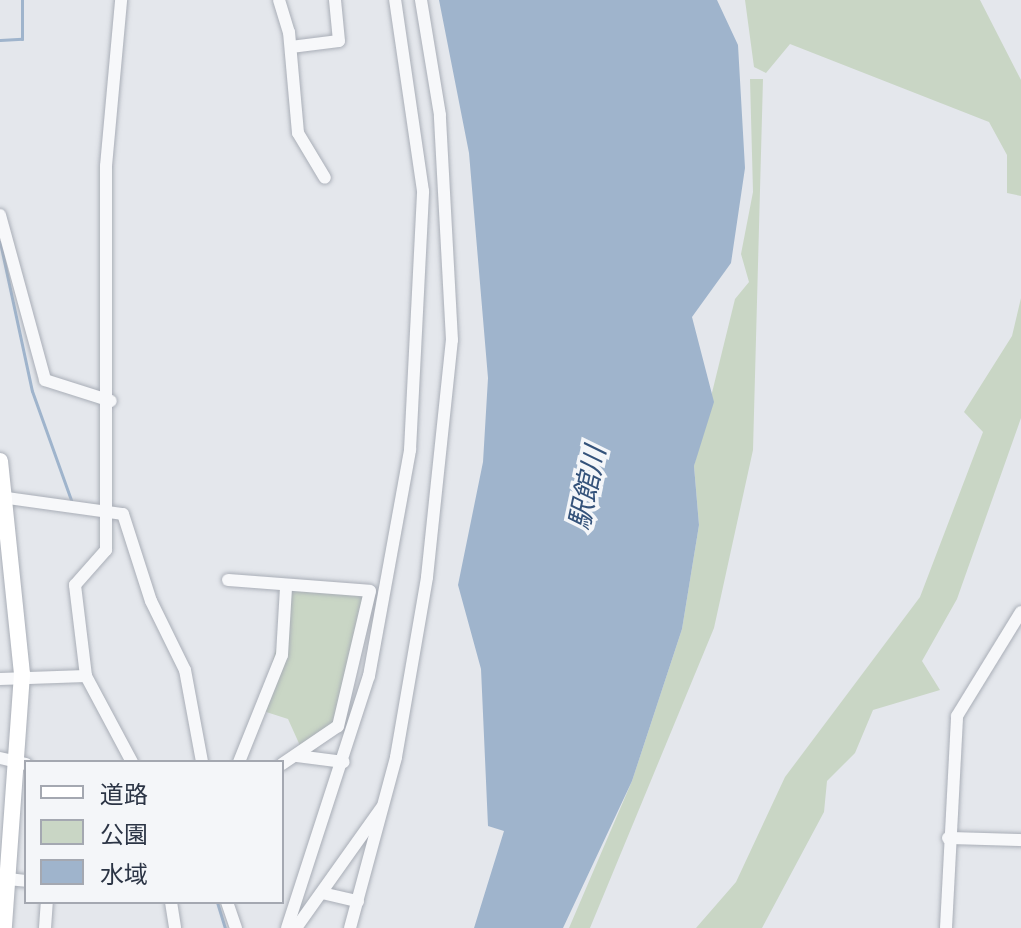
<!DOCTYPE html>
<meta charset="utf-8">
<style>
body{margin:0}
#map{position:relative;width:1021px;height:928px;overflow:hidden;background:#e4e7ec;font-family:Raleway,"Noto Sans JP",sans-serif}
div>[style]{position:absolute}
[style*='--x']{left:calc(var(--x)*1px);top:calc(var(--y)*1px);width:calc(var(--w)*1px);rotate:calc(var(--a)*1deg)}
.green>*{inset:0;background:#c9d6c5}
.water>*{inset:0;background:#9fb4cc}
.stream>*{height:3px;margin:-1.5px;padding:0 1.5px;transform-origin:1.5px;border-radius:1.5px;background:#9fb4cc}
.roads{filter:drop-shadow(0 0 2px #a9aeb7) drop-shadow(0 0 2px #a9aeb7)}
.minor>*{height:12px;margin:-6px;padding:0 6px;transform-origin:6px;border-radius:6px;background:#f7f8fa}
.major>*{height:16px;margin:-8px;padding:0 8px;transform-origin:8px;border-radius:8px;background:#fff}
span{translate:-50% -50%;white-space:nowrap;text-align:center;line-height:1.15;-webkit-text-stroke:7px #f4f6f9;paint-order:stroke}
.water-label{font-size:28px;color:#34527a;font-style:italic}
.legend{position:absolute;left:24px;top:760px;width:260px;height:144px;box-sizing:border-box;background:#f4f6f9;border:2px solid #a4a8b1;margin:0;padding:10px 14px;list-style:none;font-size:24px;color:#2b3445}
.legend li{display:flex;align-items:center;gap:16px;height:40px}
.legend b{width:40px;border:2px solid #a4a8b1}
</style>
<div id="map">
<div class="green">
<i style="clip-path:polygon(745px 0,980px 0,1021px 80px,1021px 196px,1007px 193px,1007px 155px,989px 122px,790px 44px,766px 73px,754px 67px)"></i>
<i style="clip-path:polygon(750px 79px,763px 79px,753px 450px,714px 628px,590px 928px,569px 928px,632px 781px,682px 629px,699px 525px,694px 466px,735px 299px,749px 282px,741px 254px,753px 192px)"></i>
<i style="clip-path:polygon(1021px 298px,1021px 418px,957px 599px,922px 661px,940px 690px,873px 710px,855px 753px,827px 781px,824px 812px,762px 928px,696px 928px,736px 882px,785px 777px,920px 597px,983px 432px,964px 412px,1012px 336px)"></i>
<i style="clip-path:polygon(291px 590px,367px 594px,337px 722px,302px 750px,288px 719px,260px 710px)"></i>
</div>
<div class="water">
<i style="clip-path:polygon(439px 0,717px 0,738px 45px,745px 168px,731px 263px,692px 317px,714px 402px,694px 466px,699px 525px,682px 629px,632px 781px,563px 928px,474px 928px,504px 831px,488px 826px,481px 669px,458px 585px,483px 462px,488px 378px,469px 153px)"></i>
</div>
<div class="stream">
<i style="--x:0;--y:40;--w:22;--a:-3"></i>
<i style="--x:22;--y:39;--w:39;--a:-90"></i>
<i style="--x:0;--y:242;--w:152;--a:77.9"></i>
<i style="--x:32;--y:391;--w:119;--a:70.3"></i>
<i style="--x:217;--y:902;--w:27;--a:73"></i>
</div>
<div class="roads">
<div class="minor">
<i style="--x:279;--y:0;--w:34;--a:73"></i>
<i style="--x:289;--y:32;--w:101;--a:84.9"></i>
<i style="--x:298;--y:133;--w:52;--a:59"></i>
<i style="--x:291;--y:47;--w:48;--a:-7.1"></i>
<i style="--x:339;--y:41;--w:41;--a:-95.6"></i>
<i style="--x:0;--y:215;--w:171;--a:74.7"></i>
<i style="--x:45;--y:380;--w:69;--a:17.7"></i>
<i style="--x:0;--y:497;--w:124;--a:7.9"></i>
<i style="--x:123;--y:514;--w:91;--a:72.2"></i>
<i style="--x:151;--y:601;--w:77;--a:63.8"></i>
<i style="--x:185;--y:670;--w:94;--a:79.5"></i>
<i style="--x:228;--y:580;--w:142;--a:4.4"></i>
<i style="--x:370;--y:591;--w:139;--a:103.3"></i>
<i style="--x:338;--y:726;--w:68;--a:145.8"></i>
<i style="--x:86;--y:676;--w:92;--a:-96.9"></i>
<i style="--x:75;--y:585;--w:47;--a:-48.5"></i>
<i style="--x:106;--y:550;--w:384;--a:-90"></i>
<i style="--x:106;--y:166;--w:167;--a:-84.8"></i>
<i style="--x:0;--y:679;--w:86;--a:-2"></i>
<i style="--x:86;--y:676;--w:98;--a:61.9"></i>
<i style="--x:297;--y:756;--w:47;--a:7.3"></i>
<i style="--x:0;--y:758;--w:27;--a:13"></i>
<i style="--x:239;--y:762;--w:115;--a:-68.1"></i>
<i style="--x:282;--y:655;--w:67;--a:-86.6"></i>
<i style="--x:948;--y:838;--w:73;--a:1.6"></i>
<i style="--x:8;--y:879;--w:18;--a:6"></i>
<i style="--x:322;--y:893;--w:37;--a:13"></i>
<i style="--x:171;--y:902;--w:26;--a:81"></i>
<i style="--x:227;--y:902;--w:28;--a:71"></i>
<i style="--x:45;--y:928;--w:26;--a:-86"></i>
<i style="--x:287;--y:928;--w:265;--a:-72"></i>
<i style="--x:369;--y:676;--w:230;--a:-79.7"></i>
<i style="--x:410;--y:450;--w:259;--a:-87.1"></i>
<i style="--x:423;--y:191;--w:193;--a:-98.3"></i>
<i style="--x:296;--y:928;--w:148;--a:-54.6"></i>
<i style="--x:350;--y:928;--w:177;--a:-74.9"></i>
<i style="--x:396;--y:757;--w:183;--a:-80.2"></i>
<i style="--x:427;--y:577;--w:238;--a:-84"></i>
<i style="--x:452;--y:340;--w:225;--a:-93.1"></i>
<i style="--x:440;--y:115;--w:117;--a:-99.4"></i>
<i style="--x:946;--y:928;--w:212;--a:-87"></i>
<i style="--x:957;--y:716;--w:122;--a:-58.4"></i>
</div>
<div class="major">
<i style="--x:0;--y:461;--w:214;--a:84.1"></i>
<i style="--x:22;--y:674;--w:255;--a:94.1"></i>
</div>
</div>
<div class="water-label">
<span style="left:588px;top:488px;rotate:-78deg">駅館川</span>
</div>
<ul class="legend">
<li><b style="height:10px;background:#fff"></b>道路</li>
<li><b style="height:22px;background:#c9d6c5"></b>公園</li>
<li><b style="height:22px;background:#9fb4cc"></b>水域</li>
</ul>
</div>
